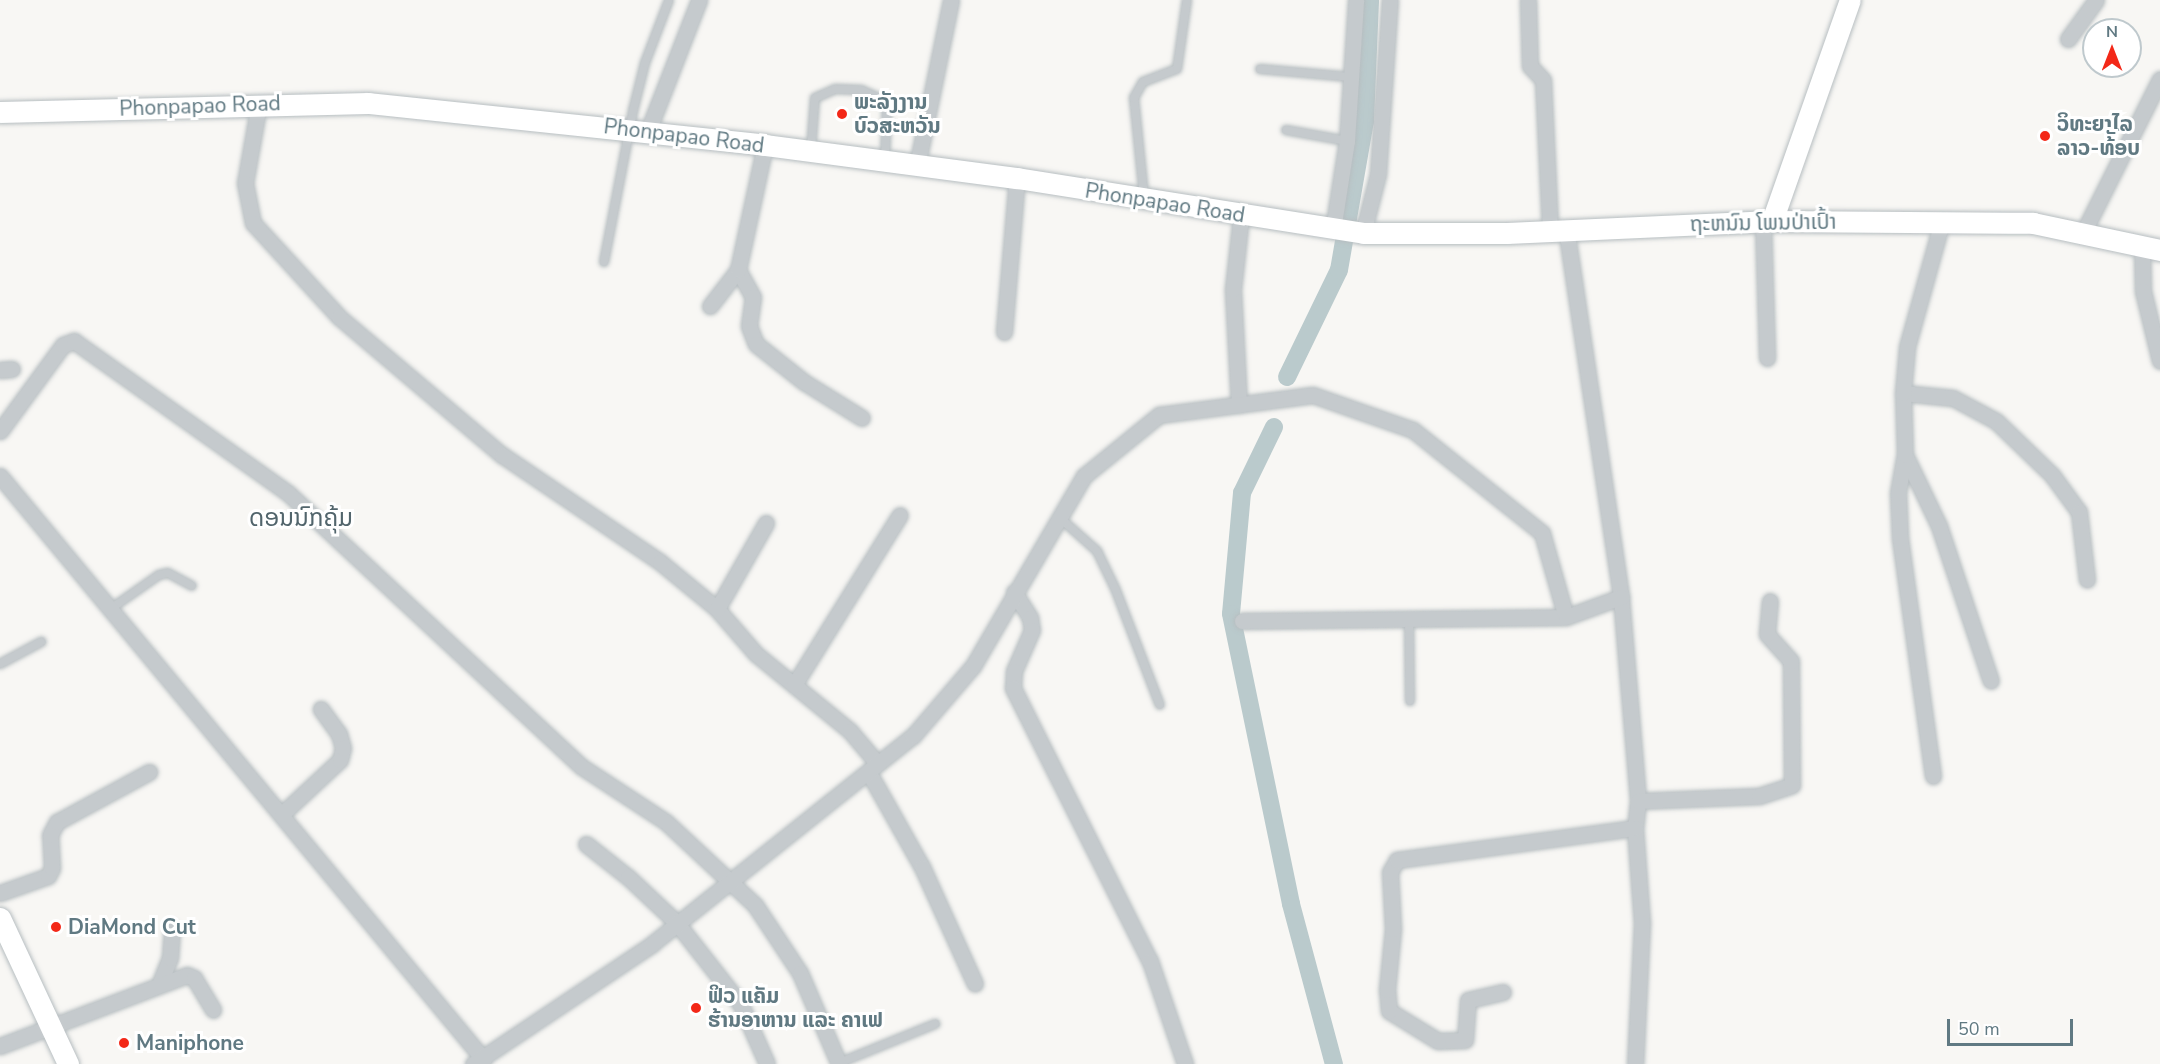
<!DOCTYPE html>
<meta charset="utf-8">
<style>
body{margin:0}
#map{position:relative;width:2160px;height:1064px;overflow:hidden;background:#f8f7f4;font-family:"Nunito Sans","Noto Sans Lao",sans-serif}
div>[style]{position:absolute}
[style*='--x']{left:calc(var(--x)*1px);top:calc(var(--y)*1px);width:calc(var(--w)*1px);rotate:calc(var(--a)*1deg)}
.canal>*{height:18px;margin:-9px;padding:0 9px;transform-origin:9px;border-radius:9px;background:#bacacc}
.roads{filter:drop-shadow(0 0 2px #b7bec1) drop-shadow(0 0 2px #b7bec1)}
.lane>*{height:8px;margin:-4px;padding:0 4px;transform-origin:4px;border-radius:4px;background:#c5cacd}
.street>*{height:15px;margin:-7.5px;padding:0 7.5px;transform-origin:7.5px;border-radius:7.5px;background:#c5cacd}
.secondary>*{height:21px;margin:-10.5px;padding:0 10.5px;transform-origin:10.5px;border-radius:10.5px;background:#fff}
.dots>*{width:16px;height:16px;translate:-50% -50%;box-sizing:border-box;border:3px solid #fff;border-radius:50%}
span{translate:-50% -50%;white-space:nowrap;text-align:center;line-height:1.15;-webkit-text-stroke:6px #fff;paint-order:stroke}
.poi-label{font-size:21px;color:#607982;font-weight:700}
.left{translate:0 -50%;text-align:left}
.street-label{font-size:21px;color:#607982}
.quarter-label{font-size:24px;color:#52656c}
.north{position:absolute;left:2082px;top:18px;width:60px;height:60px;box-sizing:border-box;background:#fff;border:2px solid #bfc9cd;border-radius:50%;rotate:0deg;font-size:16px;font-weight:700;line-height:24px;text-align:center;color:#607982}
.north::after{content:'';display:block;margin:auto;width:21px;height:27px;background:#f32818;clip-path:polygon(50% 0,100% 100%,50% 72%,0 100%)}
.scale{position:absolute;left:1947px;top:1019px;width:126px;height:27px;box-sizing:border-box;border:3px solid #607982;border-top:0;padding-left:8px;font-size:18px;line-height:21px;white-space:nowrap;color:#607982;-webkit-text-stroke:4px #fff;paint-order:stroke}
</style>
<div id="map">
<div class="canal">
<i style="--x:1287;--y:377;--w:119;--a:-64.1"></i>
<i style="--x:1339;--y:270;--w:151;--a:-80.1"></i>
<i style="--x:1365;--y:121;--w:121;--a:-87.6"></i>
<i style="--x:1274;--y:427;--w:73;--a:115.9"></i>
<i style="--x:1242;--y:493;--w:121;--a:95.2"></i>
<i style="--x:1231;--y:614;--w:296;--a:78.3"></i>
<i style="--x:1291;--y:904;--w:166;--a:75"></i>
</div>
<div class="roads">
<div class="lane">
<i style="--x:1260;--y:69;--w:91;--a:5"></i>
<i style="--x:1286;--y:130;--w:62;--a:10.2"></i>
<i style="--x:811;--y:150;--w:52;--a:-85.6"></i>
<i style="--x:815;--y:98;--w:22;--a:-24"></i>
<i style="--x:835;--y:89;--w:26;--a:2"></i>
<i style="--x:861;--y:90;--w:17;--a:24"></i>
<i style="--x:877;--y:97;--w:14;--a:45"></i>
<i style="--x:887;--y:107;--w:54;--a:92.1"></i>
<i style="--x:1144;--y:196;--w:99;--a:-95.8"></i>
<i style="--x:1134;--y:98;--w:18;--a:-61"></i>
<i style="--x:1143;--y:82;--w:36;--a:-21"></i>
<i style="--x:1177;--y:69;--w:70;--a:-81.8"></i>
<i style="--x:604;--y:262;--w:154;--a:-79.1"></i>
<i style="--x:633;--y:111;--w:49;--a:-76"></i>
<i style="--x:645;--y:63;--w:67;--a:-69.1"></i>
<i style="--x:1060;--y:518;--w:50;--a:41.7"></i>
<i style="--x:1097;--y:551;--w:41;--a:64.1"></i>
<i style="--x:1115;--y:588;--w:125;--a:69"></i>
<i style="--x:109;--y:610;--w:61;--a:-35"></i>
<i style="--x:159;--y:575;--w:9;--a:-13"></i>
<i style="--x:168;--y:573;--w:27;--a:28"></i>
<i style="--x:1409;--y:619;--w:82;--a:89.3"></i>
<i style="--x:0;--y:664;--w:47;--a:-28.2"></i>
<i style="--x:839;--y:1063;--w:104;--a:-22.1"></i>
</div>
<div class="street">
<i style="--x:1528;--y:0;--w:66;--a:88.3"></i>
<i style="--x:1530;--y:66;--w:19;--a:47"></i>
<i style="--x:1543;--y:80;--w:149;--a:87.3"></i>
<i style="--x:2068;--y:39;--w:48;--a:-54.3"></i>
<i style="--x:259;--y:104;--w:80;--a:100"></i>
<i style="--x:245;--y:183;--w:41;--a:78.7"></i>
<i style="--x:253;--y:223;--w:127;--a:47.5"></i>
<i style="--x:339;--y:317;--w:214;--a:40.3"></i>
<i style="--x:502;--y:455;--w:191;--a:34.1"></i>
<i style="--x:660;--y:562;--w:74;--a:39.5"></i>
<i style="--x:717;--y:609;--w:60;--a:49.1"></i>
<i style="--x:756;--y:654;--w:122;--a:39.3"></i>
<i style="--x:850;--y:731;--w:43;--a:49.7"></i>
<i style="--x:648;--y:131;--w:141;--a:-68.7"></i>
<i style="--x:917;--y:166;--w:169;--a:-78.4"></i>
<i style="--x:1763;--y:221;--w:137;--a:88.3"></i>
<i style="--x:1566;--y:228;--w:373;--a:81.5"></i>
<i style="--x:1621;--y:597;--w:205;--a:85.2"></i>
<i style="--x:1638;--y:801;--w:27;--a:96"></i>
<i style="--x:1635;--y:828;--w:95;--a:85.8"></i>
<i style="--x:1642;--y:923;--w:141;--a:92.8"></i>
<i style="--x:1333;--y:230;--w:90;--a:-81.1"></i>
<i style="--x:1347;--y:141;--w:141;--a:-86.3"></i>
<i style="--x:1363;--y:233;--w:61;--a:-75.7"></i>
<i style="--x:1378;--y:174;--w:174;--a:-86.1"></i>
<i style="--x:2083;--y:233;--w:172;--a:-63.4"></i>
<i style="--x:2142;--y:246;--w:45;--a:88.7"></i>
<i style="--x:2143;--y:291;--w:72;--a:76.3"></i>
<i style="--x:738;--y:270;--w:31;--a:61"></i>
<i style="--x:753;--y:297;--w:29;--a:98"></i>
<i style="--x:749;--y:326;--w:19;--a:69"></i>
<i style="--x:756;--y:344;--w:61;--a:38.4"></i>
<i style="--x:804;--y:382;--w:68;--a:31.8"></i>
<i style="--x:710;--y:306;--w:46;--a:-52.1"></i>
<i style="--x:738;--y:270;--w:128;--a:-77.8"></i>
<i style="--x:1004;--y:332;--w:155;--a:-85.2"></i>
<i style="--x:0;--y:370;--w:12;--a:-5"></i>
<i style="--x:1903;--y:393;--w:50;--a:5.7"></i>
<i style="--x:1953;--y:398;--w:49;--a:28.1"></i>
<i style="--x:1996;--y:421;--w:78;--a:44"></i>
<i style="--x:2052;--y:475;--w:46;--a:53.9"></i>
<i style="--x:2079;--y:512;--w:68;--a:83.3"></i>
<i style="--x:1239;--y:405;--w:116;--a:-93"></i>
<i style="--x:1233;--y:289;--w:73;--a:-83.7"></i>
<i style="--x:0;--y:431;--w:107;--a:-53.8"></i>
<i style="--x:63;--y:345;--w:12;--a:-20"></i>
<i style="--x:74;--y:341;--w:264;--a:35.4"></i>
<i style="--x:289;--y:494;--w:400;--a:43"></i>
<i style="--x:582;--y:767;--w:100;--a:33.2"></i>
<i style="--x:666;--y:822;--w:122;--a:43"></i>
<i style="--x:755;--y:905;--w:82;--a:56.5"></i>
<i style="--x:800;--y:973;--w:99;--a:66.8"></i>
<i style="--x:1905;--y:455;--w:79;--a:64.4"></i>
<i style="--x:1939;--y:526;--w:163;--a:71.5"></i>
<i style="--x:0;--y:476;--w:758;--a:50.35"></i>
<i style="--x:1014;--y:592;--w:31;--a:58"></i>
<i style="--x:1030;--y:618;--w:12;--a:81"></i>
<i style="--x:1032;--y:630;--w:45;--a:113.7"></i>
<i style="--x:1014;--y:671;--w:17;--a:93"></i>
<i style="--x:1013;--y:688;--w:305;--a:63.4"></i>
<i style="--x:1150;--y:961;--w:109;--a:71.2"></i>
<i style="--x:717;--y:609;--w:99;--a:-60.3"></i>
<i style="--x:1242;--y:621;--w:324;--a:-0.7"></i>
<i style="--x:794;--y:685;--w:200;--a:-58.1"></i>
<i style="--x:869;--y:773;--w:108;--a:60.6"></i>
<i style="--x:922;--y:867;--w:128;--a:65.6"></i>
<i style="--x:1933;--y:776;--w:240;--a:-97.9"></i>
<i style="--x:1900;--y:538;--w:45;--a:-92.5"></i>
<i style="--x:1898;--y:493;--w:39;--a:-80"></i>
<i style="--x:1905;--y:455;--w:62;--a:-91.8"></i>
<i style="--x:1903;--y:393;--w:46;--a:-85"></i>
<i style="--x:1907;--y:347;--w:130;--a:-74.4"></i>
<i style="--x:1638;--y:801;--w:121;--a:-2.4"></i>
<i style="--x:1759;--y:796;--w:35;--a:-18"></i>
<i style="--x:1792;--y:785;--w:124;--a:-90.5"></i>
<i style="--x:1791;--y:661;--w:36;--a:-132"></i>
<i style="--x:1767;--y:634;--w:33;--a:-85"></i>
<i style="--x:282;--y:814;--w:79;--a:-43"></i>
<i style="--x:340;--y:760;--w:12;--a:-76"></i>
<i style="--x:343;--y:748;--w:15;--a:-106"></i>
<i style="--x:339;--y:734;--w:31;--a:-126"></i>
<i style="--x:586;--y:844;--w:53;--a:38.2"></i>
<i style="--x:628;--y:877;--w:66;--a:43.2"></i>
<i style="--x:676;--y:922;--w:105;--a:51.9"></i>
<i style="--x:741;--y:1005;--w:64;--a:66.2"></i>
<i style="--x:0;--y:893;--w:51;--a:-19.5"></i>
<i style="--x:48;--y:876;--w:9;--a:-63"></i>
<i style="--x:52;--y:868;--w:33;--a:-93"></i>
<i style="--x:50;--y:835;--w:15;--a:-62"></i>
<i style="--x:57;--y:822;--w:105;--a:-28.5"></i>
<i style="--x:159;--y:985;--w:29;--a:-68"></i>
<i style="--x:170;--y:958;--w:29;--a:-86"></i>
<i style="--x:1503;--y:992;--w:36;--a:167"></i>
<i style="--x:1468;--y:1000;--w:40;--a:94.3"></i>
<i style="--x:1465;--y:1040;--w:27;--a:178"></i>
<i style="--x:1438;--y:1041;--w:57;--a:-148.5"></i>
<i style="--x:1389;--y:1011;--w:21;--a:-95"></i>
<i style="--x:1387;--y:990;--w:61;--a:-84.4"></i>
<i style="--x:1393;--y:929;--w:57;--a:-93"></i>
<i style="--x:1390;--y:872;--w:14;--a:-60"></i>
<i style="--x:1397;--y:860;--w:240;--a:-7.7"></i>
<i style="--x:0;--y:1046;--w:200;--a:-20.8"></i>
<i style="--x:187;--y:975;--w:8;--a:23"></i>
<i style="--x:194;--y:978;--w:37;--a:59"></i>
<i style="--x:473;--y:1064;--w:216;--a:-33.8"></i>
<i style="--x:652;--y:944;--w:334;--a:-38.6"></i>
<i style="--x:913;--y:736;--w:92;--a:-49.4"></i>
<i style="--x:973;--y:666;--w:220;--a:-59.7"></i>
<i style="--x:1084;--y:476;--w:97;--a:-39.1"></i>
<i style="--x:1159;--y:415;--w:155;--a:-7.4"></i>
<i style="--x:1313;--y:395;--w:106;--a:19.3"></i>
<i style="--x:1413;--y:430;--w:165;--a:38.6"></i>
<i style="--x:1542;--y:533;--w:87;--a:74.1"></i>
<i style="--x:1566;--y:617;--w:59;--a:-20"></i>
</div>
<div class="secondary">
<i style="--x:0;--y:112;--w:368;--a:-1.4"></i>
<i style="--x:368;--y:103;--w:399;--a:6"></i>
<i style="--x:765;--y:145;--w:254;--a:7.5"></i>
<i style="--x:1017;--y:178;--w:350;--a:9"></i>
<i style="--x:1363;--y:233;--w:144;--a:0"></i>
<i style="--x:1507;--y:233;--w:265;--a:-2.6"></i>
<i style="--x:1772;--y:221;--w:261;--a:0.4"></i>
<i style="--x:2033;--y:223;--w:130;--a:12"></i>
<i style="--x:1772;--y:221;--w:234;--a:-70.6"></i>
<i style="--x:0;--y:918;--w:161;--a:65"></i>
</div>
</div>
<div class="dots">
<i style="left:842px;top:114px;background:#f32818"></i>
<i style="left:2045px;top:136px;background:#f32818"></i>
<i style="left:56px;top:927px;background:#f32818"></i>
<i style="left:696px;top:1008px;background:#f32818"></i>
<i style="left:124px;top:1043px;background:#f32818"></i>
</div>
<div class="poi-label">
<span class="left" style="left:854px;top:114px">ພະລັງງານ<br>ບົວສະຫວັນ</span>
<span class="left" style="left:2057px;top:136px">ວິທະຍາໄລ<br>ລາວ-ທ້ັອບ</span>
<span class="left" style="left:68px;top:927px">DiaMond Cut</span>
<span class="left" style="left:708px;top:1008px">ຟິວ ແຄັມ<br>ຮ້ານອາຫານ ແລະ ຄາເຟ</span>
<span class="left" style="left:136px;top:1043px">Maniphone</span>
</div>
<div class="street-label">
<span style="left:200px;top:106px;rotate:-2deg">Phonpapao Road</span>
<span style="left:684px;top:136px;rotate:7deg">Phonpapao Road</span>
<span style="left:1165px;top:203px;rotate:9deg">Phonpapao Road</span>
<span style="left:1763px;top:223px;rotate:-1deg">ຖະຫນົນ ໂພນປ່າເປົ້າ</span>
</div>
<div class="quarter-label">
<span style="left:301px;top:519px">ດອນນົກຄຸ້ມ</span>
</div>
<div class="north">N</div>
<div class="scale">50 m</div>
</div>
